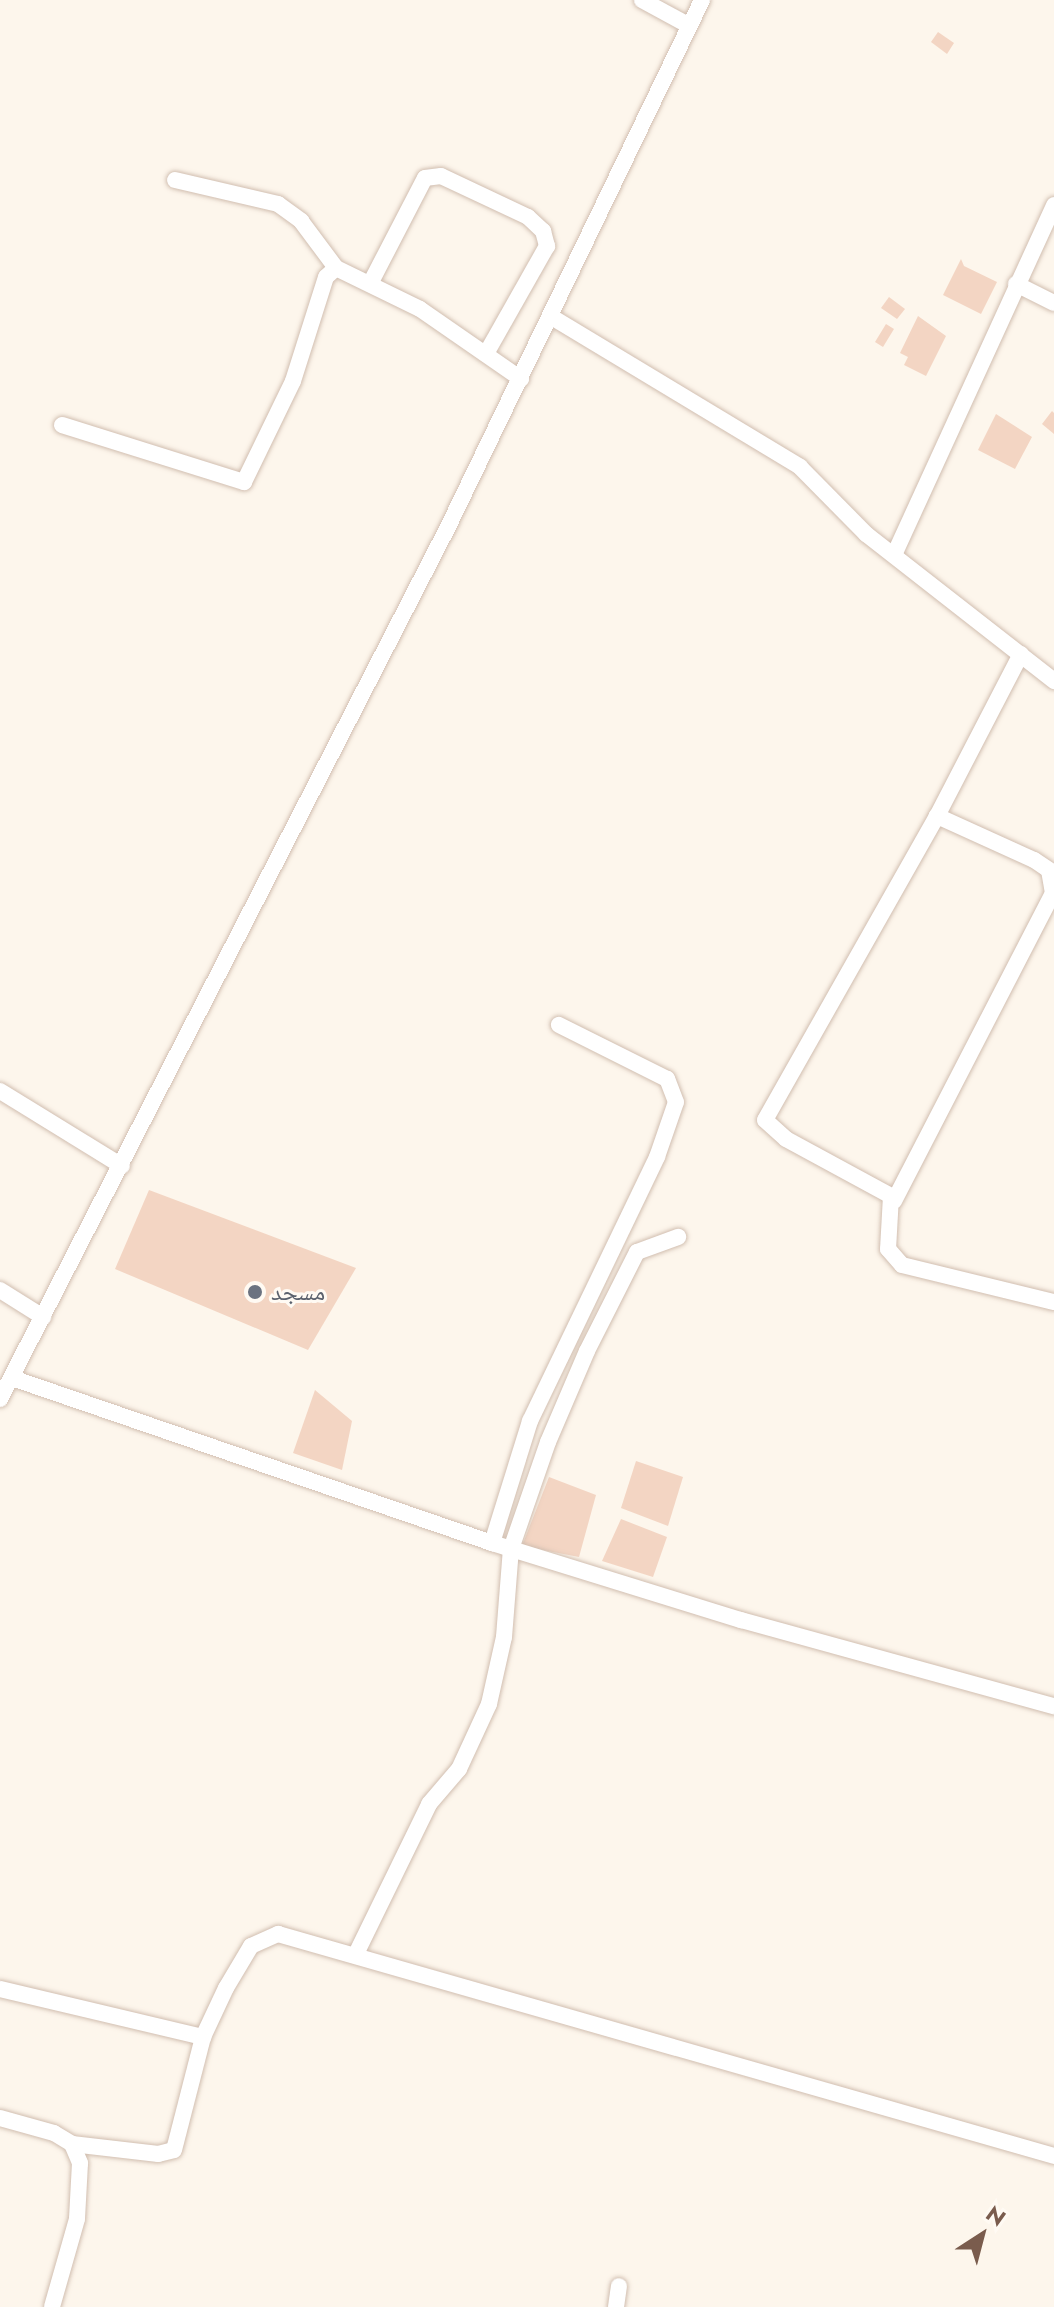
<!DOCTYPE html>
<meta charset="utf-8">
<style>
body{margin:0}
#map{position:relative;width:1054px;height:2307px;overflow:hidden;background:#fdf6ec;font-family:Jost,"Noto Naskh Arabic",sans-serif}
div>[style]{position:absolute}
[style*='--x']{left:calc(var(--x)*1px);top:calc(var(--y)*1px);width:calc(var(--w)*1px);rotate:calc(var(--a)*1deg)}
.building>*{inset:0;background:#f3d5c3}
.roads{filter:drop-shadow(0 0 2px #d1beb0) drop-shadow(0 0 2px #d1beb0)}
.minor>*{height:16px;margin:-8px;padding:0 8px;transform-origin:8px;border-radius:8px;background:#fff}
.dots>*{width:22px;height:22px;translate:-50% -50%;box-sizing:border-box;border:4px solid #fffaf3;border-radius:50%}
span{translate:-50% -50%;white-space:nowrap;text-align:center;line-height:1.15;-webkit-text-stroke:6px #fffaf3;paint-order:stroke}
.worship-label{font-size:24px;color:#5b616d}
.left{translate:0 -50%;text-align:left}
.north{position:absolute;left:942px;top:2195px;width:80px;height:80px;-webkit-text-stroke:6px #fffaf3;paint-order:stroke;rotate:36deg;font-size:22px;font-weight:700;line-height:32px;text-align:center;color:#7a5c4d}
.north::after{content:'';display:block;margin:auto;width:28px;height:36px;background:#7a5c4d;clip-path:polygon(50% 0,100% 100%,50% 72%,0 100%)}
</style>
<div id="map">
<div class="building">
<i style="clip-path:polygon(938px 32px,954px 43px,947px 54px,931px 42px)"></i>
<i style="clip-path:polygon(961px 259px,964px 266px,997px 282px,981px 314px,943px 295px)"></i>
<i style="clip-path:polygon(889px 297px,905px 309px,897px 319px,881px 308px)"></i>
<i style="clip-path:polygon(918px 316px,946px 336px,926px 376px,904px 365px,908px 357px,900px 353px)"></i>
<i style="clip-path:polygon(886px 324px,894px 329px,883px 347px,875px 342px)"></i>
<i style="clip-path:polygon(1052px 411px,1054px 413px,1054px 434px,1042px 424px)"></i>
<i style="clip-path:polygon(996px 414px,1032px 437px,1015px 469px,978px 450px)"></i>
<i style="clip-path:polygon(149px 1190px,356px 1268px,308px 1350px,115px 1269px)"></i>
<i style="clip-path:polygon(315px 1390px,352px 1421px,342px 1470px,293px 1453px)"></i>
<i style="clip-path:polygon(636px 1461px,683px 1477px,668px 1526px,621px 1508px)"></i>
<i style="clip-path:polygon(549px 1477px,596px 1495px,579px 1557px,522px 1546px)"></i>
<i style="clip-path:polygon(621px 1519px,667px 1537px,653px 1577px,602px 1561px)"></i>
</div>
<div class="roads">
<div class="minor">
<i style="--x:642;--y:0;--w:52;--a:28.5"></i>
<i style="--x:175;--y:180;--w:106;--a:13.1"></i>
<i style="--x:278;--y:204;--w:29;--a:36"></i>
<i style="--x:301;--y:221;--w:59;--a:53.3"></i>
<i style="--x:371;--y:282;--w:117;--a:-62.6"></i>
<i style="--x:425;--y:178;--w:16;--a:-7"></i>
<i style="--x:441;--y:176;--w:96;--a:25.2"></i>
<i style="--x:528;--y:217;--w:21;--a:43"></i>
<i style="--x:543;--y:231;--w:16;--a:75"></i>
<i style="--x:547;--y:246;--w:124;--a:119.5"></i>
<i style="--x:1016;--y:284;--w:42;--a:26.6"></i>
<i style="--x:550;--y:316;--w:292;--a:31.1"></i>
<i style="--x:800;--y:467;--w:94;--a:45.4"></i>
<i style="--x:866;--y:534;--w:239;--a:38"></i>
<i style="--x:62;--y:425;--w:191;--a:17.4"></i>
<i style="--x:244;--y:482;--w:112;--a:-64.1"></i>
<i style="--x:293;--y:381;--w:109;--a:-72.4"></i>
<i style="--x:326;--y:277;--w:13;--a:-42"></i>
<i style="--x:336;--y:268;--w:93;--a:26"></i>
<i style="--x:420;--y:309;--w:123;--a:34.7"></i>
<i style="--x:894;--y:555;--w:385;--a:-65.4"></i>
<i style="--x:1021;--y:654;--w:182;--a:117.4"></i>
<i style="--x:937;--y:816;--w:349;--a:119.5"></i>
<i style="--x:765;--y:1120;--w:28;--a:42"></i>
<i style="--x:786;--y:1139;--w:119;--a:28.5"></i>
<i style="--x:891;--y:1196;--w:53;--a:93.2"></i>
<i style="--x:888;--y:1249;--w:21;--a:49"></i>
<i style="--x:902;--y:1265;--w:156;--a:13.7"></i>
<i style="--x:0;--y:1091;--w:143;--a:31.6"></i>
<i style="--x:894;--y:1201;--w:347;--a:-62.7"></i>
<i style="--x:1053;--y:893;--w:23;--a:-100"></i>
<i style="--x:1049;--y:870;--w:18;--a:-146"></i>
<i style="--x:1034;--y:860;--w:107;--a:-155.6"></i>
<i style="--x:0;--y:1290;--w:51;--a:32.1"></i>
<i style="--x:12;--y:1378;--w:508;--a:18.97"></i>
<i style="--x:492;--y:1543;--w:261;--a:17.2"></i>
<i style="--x:741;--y:1620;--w:325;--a:15.4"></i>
<i style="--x:0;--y:1399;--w:978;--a:-62.81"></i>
<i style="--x:447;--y:529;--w:587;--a:-64.26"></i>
<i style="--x:492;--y:1543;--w:128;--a:-72.7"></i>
<i style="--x:530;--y:1421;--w:293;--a:-64.3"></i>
<i style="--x:657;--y:1157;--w:58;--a:-70.9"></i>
<i style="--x:676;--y:1102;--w:25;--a:-111"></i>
<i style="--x:667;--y:1079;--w:121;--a:-153.4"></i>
<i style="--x:356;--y:1954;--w:167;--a:-64"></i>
<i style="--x:429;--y:1804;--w:46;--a:-49.4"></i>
<i style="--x:459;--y:1769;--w:72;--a:-65.2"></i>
<i style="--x:489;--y:1704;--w:69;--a:-77.4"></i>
<i style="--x:504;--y:1637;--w:88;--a:-85.5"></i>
<i style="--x:511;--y:1549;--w:113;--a:-70.9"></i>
<i style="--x:548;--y:1442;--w:99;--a:-66.8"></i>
<i style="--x:587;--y:1351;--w:111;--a:-63.2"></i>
<i style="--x:637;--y:1252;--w:44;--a:-20.1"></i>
<i style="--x:0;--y:1989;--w:209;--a:13.3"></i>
<i style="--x:0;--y:2118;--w:56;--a:15.5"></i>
<i style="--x:54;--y:2133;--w:21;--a:31"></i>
<i style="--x:72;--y:2144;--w:21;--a:67"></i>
<i style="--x:80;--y:2163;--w:56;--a:93.1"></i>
<i style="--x:77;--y:2219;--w:91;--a:105.9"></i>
<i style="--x:72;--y:2144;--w:87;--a:6.6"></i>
<i style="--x:158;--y:2154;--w:16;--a:-14"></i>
<i style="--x:174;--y:2150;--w:117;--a:-75.6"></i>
<i style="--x:203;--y:2037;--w:54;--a:-64.9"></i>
<i style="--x:226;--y:1988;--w:49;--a:-59.2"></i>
<i style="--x:251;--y:1946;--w:30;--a:-24"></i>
<i style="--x:278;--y:1934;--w:807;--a:15.96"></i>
<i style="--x:616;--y:2307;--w:21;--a:-82"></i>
</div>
</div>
<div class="dots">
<i style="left:255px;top:1292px;background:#6b7280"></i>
</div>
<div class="worship-label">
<span class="left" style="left:271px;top:1292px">مسجد</span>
</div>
<div class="north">N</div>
</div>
